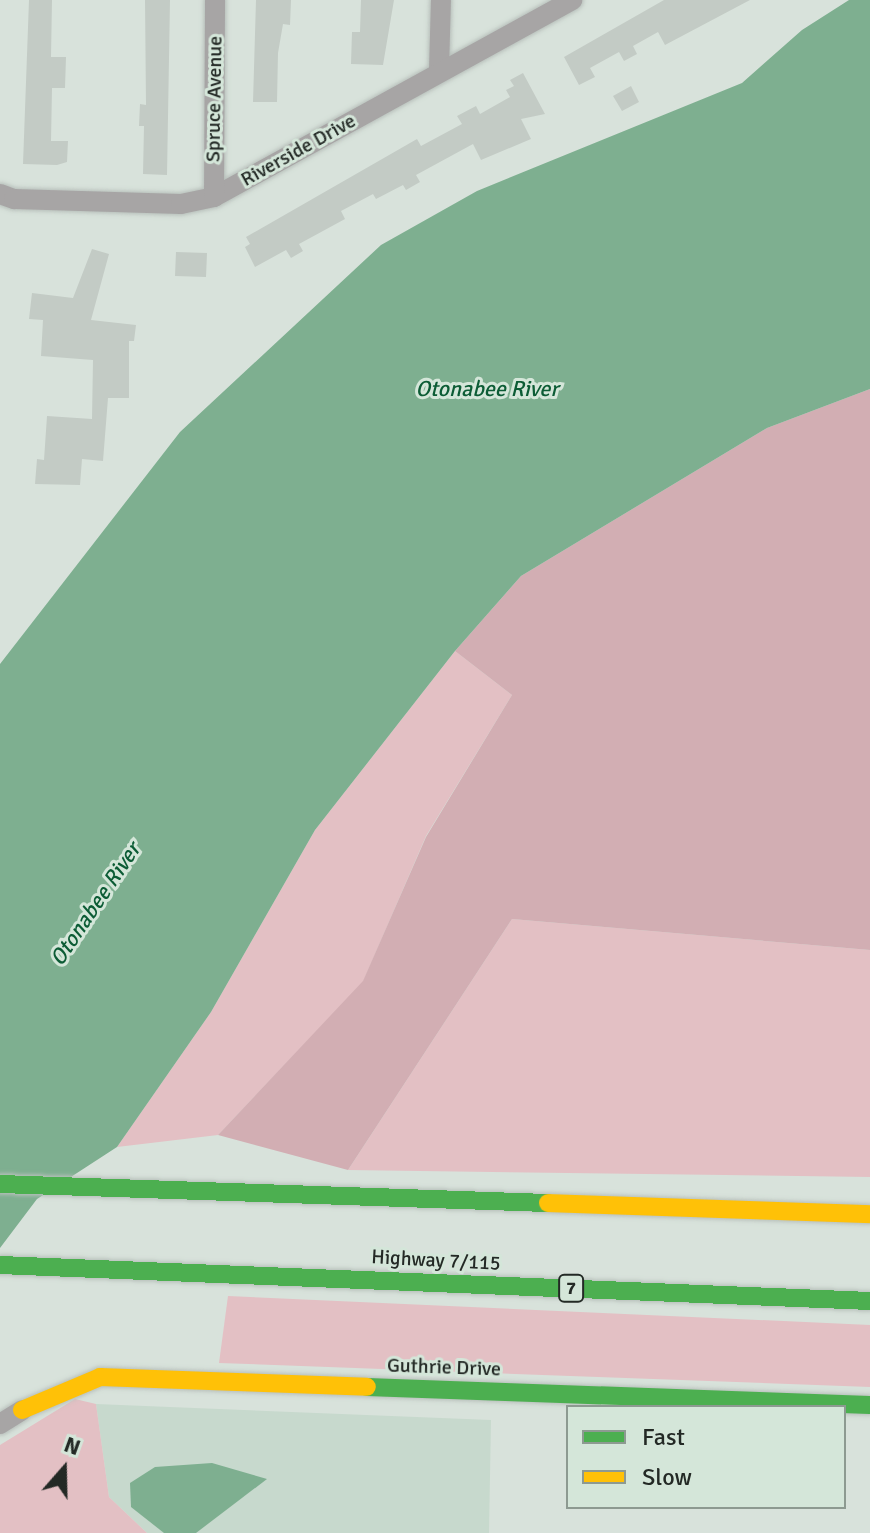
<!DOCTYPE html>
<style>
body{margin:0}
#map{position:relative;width:870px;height:1533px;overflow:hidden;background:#d8e2db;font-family:Signika,sans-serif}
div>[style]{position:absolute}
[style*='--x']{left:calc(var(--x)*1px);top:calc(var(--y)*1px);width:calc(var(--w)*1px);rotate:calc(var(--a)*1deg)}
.built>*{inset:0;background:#c7d9cd}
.green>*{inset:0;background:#e3c0c4}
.forest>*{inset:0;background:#d2aeb3}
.water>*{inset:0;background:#7eaf90}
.building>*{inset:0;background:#c3cbc5}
.roads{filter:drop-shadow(0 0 2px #b8c0bb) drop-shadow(0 0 2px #b8c0bb)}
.street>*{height:20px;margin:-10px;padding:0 10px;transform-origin:10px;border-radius:10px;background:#a7a5a5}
.fast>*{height:18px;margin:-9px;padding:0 9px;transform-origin:9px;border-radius:9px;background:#4caf50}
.slow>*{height:18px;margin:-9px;padding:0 9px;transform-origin:9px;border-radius:9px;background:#ffc107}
span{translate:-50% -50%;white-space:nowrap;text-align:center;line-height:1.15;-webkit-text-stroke:6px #d4e6d9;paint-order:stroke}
.shield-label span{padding:2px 6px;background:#d4e6d9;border:2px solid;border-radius:6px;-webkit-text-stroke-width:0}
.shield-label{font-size:18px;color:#232925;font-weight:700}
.street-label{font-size:20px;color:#232925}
.water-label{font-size:22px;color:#0c5c35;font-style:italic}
.legend{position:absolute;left:566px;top:1405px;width:280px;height:104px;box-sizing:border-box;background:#d4e6d9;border:2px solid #8d9a91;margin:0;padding:10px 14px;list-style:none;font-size:24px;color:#232925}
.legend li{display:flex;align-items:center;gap:16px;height:40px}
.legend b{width:40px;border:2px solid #8d9a91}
.north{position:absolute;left:24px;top:1429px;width:80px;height:80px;-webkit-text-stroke:6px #d4e6d9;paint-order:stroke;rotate:20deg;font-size:22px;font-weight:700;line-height:32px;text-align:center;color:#232925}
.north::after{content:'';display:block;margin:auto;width:28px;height:36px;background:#232925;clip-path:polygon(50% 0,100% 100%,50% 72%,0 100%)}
</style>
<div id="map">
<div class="built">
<i style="clip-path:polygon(96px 1404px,491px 1420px,489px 1533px,147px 1533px,109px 1497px)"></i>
</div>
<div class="green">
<i style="clip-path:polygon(455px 651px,512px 695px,426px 836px,363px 982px,218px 1135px,117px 1147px,211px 1012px,315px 830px)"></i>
<i style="clip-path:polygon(512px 919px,870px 950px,870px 1177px,348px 1170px)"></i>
<i style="clip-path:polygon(228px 1296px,870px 1325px,870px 1387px,219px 1363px)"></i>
<i style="clip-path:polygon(75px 1399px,96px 1404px,109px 1497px,147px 1533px,0 1533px,0 1445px)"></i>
</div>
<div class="forest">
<i style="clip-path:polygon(870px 389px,870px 950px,512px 919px,348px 1170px,218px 1135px,363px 981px,426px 837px,512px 695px,455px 651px,521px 576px,767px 428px)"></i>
</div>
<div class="water">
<i style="clip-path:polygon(849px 0,870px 0,870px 389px,767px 428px,521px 576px,455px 651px,315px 830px,211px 1012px,117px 1147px,37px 1199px,0 1248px,0 664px,180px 432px,381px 245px,477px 191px,742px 83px,802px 30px)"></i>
<i style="clip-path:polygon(212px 1463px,267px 1479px,196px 1533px,164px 1533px,131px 1507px,130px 1483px,155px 1467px)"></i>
</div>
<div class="building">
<i style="clip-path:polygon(29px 0,52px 0,51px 57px,66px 57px,65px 88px,52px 88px,51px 141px,68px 141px,67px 162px,57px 165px,23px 164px)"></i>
<i style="clip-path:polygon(145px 0,170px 0,167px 175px,143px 174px,144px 126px,139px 126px,140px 104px,146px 105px)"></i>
<i style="clip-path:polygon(256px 0,291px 0,290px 25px,283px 24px,278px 53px,277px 102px,253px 102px)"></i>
<i style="clip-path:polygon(361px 0,394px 0,383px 65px,351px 64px,352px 32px,360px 32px)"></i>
<i style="clip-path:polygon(664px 0,750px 0,665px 45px,658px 32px,633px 46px,637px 54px,624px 61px,619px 52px,590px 68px,595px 77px,579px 85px,564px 57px)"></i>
<i style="clip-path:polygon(523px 73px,545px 114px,521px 119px,531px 139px,481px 160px,473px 144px,416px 175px,420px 182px,406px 190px,403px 185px,376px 199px,373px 194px,341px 211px,345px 219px,299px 244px,303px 251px,291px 258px,286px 250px,255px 267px,245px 247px,250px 244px,246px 237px,417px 139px,421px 146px,462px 124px,457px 116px,476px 106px,480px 114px,510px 97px,506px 90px,514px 86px,510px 80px)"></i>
<i style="clip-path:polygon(631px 86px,639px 102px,622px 111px,613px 96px)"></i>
<i style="clip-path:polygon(92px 249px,109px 254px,91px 320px,136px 325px,134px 341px,129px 341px,129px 398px,108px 398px,103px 461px,82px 459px,80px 485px,35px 484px,37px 459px,44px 460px,47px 416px,92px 419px,93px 360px,41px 356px,43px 320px,29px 319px,32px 293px,73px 298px)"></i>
<i style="clip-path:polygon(176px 252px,207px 253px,206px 277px,175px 276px)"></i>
</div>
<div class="roads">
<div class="street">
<i style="--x:439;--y:70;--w:70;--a:-88.4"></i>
<i style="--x:0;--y:194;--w:15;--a:20"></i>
<i style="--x:14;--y:199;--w:167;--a:1.7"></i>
<i style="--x:181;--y:204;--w:34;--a:-12"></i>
<i style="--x:214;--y:197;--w:409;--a:-28.8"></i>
<i style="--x:214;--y:197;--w:197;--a:-89.7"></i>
<i style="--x:0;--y:1424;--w:26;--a:-32"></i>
</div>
<div class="fast">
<i style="--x:0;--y:1184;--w:548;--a:1.99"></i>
<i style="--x:0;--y:1265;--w:871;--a:2.37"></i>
<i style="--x:367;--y:1387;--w:503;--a:2.05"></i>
</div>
<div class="slow">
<i style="--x:548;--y:1203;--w:322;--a:2"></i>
<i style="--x:22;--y:1410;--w:85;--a:-22.9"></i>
<i style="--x:100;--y:1377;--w:267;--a:2.1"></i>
</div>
</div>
<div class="shield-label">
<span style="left:571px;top:1288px">7</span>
</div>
<div class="street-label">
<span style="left:214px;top:99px;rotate:-89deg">Spruce Avenue</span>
<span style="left:298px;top:150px;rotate:-29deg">Riverside Drive</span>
<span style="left:436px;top:1260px;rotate:3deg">Highway 7/115</span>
<span style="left:444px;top:1367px;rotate:2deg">Guthrie Drive</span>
</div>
<div class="water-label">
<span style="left:487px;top:389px">Otonabee River</span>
<span style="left:95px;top:904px;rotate:-56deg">Otonabee River</span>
</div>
<ul class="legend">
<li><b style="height:10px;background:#4caf50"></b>Fast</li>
<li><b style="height:10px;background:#ffc107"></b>Slow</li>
</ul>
<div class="north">N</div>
</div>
